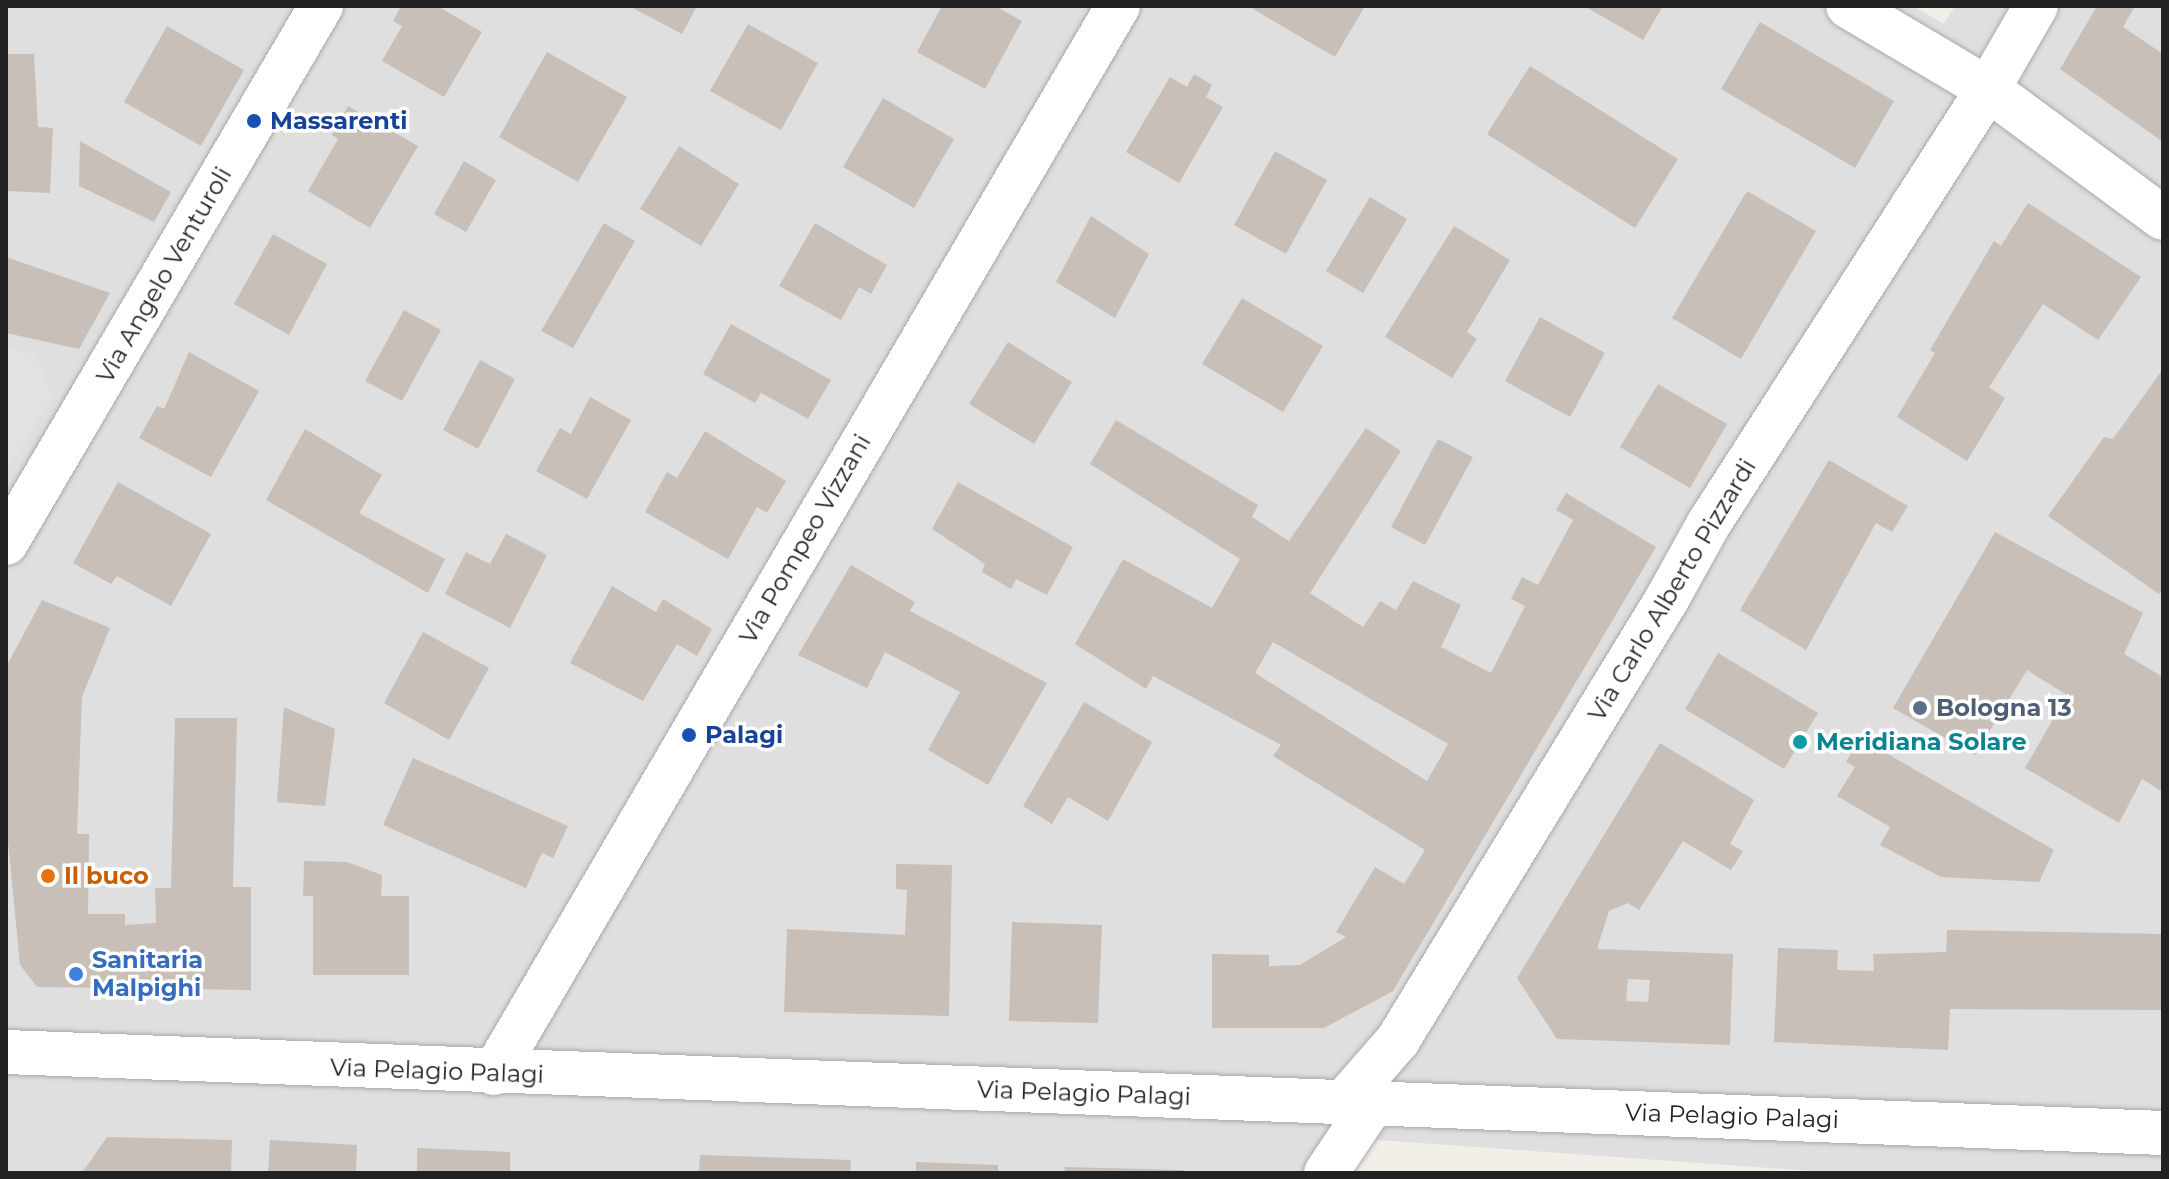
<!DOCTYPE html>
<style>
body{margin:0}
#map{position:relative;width:2169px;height:1179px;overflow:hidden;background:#f2efe9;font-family:Montserrat,sans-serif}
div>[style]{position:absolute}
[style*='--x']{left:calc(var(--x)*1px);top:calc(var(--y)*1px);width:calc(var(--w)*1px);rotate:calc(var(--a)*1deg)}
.residential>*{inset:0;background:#e0dfdf}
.parking>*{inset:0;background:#e2e2e2}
.building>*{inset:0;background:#c7bfb8}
.roads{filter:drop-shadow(0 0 2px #a9a9a9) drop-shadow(0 0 2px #a9a9a9)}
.minor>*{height:44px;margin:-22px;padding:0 22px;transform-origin:22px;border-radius:22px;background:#fff}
.tertiary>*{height:44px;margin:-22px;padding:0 22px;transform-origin:22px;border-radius:22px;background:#fff}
.dots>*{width:22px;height:22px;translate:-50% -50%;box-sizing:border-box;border:4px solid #fff;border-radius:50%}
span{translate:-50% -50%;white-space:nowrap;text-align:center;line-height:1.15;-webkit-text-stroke:7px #fff;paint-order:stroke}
.transit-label{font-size:24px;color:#164399;font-weight:700}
.left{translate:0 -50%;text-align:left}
.street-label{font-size:24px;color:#222}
.service-label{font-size:24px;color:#4e5e75;font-weight:700}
.culture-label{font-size:24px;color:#0d838f;font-weight:700}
.food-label{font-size:24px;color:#c56008;font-weight:700}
.shop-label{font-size:24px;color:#366cbe;font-weight:700}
.frame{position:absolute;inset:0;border:8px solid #222;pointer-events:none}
</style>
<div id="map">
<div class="residential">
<i style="clip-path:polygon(6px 6px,1913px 6px,1944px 24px,1955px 6px,2163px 6px,2163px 1173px,1840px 1173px,1363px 1139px,1343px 1173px,6px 1173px)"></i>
</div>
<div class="parking">
<i style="clip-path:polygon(6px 348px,36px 355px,52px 397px,6px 473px)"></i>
</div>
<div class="building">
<i style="clip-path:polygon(401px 6px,437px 6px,482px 32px,444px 97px,382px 61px,402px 26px,393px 21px)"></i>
<i style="clip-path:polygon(629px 6px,697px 6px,682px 34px)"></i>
<i style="clip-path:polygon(942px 6px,995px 6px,1022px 21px,985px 89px,917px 52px)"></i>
<i style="clip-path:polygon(1248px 6px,1365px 6px,1335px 57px)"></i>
<i style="clip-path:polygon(1584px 6px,1663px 6px,1643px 40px)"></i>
<i style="clip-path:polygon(2097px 6px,2135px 6px,2123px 27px,2163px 54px,2163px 142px,2060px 69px)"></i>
<i style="clip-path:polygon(1760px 22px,1894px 101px,1855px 168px,1721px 89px)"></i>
<i style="clip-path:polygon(748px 24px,818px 63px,781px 130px,710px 91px)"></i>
<i style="clip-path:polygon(167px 26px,244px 70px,201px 146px,124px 102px)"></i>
<i style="clip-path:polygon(547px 52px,627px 97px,578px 182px,499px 137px)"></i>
<i style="clip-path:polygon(6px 54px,34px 54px,38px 127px,53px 128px,50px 193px,6px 191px)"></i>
<i style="clip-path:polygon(1530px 66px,1678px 159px,1635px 228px,1487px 134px)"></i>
<i style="clip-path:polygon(1194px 74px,1212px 85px,1206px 97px,1223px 107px,1179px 183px,1126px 152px,1170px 77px,1187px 87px)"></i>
<i style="clip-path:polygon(883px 98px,954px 139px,914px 208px,843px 167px)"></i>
<i style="clip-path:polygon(348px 106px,418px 146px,370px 228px,308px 191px,338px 139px,332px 135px)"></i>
<i style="clip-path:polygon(80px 141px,171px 192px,154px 222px,79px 186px)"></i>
<i style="clip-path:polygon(679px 146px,739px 184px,701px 246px,640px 209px)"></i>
<i style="clip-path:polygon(1275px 151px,1327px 180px,1286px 254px,1234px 225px)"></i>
<i style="clip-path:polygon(464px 161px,496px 180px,466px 232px,434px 214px)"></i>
<i style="clip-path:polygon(1747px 191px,1816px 231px,1741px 359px,1672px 318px)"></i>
<i style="clip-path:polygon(1370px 197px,1407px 219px,1363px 293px,1326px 271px)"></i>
<i style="clip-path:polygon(2028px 203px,2141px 277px,2098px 340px,2043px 304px,1989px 387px,2005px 398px,1967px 461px,1897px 417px,1935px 353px,1930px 350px,1994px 241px,2001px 246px)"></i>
<i style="clip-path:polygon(1091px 216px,1149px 254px,1115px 318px,1056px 282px)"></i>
<i style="clip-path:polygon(604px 223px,635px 241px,573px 348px,541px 331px)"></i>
<i style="clip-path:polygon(815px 223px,887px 265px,871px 294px,859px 287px,841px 320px,779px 286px)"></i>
<i style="clip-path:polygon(1454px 226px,1510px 260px,1467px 332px,1477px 339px,1452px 378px,1385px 337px)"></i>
<i style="clip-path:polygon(273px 234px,327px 264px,289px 335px,234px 304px)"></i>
<i style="clip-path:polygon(6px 257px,110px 293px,79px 349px,6px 333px)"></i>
<i style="clip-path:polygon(1242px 298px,1323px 346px,1283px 412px,1202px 364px)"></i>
<i style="clip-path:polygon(404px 310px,441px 330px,402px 401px,365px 381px)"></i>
<i style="clip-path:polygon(1540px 317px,1605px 353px,1570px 417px,1505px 381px)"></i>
<i style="clip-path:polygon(731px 324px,831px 380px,808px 419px,761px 393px,755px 403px,703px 374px)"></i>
<i style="clip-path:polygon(1008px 342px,1072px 382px,1034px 444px,969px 404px)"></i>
<i style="clip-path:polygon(189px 352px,259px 391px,211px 477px,139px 438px,157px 406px,164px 409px)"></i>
<i style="clip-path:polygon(480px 360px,515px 379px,478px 449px,443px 430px)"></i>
<i style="clip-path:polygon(2163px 369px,2163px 589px,2159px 594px,2048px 516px,2104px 437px,2113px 439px)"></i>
<i style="clip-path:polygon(1658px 384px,1727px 424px,1690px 488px,1620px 447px)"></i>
<i style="clip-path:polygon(590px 397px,631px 420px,587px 499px,536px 471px,560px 428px,571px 434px)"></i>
<i style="clip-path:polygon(evenodd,1116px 420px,1258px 505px,1252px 517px,1289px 541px,1366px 428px,1401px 451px,1310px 593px,1363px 627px,1380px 601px,1396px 610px,1413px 581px,1461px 605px,1441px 647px,1491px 673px,1525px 606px,1511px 599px,1522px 577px,1538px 585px,1573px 520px,1556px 510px,1566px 493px,1656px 547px,1393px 991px,1324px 1028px,1212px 1028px,1212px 954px,1269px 955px,1269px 966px,1300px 965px,1346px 937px,1336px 932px,1375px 867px,1404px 884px,1425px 850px,1273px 756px,1281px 745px,1153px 676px,1146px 689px,1075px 644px,1123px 559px,1212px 608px,1240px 559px,1090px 464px,1116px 420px,1273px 642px,1448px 744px,1427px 781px,1255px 673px,1273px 642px)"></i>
<i style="clip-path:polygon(305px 429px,382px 475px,359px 513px,445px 559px,428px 593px,266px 500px)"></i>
<i style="clip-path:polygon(705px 431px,786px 481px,767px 513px,757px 507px,728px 559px,645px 512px,667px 472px,677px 478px)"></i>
<i style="clip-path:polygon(1438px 439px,1473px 457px,1425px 545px,1391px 527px)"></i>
<i style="clip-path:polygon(1829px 460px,1908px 506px,1892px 532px,1876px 523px,1806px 650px,1740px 610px)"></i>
<i style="clip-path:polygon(118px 482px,211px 534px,171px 606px,117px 576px,111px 584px,73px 563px)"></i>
<i style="clip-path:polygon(958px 482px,1073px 547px,1047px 595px,1016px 579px,1011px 589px,982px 572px,985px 564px,932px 529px)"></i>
<i style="clip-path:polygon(1995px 532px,2143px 613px,2124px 654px,2163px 677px,2163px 792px,2142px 779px,2119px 823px,2025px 768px,2067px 695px,2027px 670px,1975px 755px,1893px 708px)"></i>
<i style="clip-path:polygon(506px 534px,547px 555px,510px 628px,445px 594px,466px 552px,490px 564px)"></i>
<i style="clip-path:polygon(851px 565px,915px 602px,910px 611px,1047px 683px,988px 785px,928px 750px,960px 692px,885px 652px,867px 688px,798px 655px)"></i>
<i style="clip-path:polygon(612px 586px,656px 612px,663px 599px,712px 629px,697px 656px,677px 644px,643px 701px,570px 663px)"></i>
<i style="clip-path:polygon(42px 600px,110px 628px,82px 697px,77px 834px,89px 834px,88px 914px,125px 914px,125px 925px,156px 923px,155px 888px,171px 888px,175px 718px,237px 718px,233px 887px,251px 887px,251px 990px,37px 987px,20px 965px,6px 821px,6px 667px)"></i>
<i style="clip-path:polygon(423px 632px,489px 668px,449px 740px,384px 703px)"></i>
<i style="clip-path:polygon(1718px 653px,1818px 713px,1784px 769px,1685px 709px)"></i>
<i style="clip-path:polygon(1084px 702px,1152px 742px,1108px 821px,1068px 797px,1052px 824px,1023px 806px)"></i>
<i style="clip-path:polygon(284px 707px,335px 729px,325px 806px,277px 802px)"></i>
<i style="clip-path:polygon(1860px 738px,2054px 850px,2039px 882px,1941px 877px,1880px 845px,1890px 827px,1837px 796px,1855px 767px,1846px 762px)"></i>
<i style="clip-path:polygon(evenodd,1660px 743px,1754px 800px,1730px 844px,1743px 851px,1731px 870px,1683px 841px,1639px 910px,1628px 903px,1609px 911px,1597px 949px,1733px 954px,1730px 1045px,1557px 1039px,1517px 978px,1660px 743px,1628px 979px,1650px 980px,1648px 1002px,1626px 1001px,1628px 979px)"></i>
<i style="clip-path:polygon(413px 758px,568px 826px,553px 858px,542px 853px,526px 888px,383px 825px)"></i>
<i style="clip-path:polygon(304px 861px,347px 862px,382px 875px,381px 896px,409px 896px,409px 975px,313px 975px,313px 896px,303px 896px)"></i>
<i style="clip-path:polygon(896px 864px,952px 865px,949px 1016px,784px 1012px,787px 929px,905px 935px,907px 890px,896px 889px)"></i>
<i style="clip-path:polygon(1012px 922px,1102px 925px,1098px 1023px,1009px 1021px)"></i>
<i style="clip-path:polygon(1947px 930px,2163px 934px,2163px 1010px,1950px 1009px,1948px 1050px,1774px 1042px,1778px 948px,1838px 950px,1837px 970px,1874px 971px,1873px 954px,1946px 952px)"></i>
<i style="clip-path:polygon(107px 1137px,232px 1140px,231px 1173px,82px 1173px)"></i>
<i style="clip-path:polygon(270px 1140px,357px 1145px,356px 1173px,268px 1173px)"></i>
<i style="clip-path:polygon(417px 1148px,510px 1152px,510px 1173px,417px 1173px)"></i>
<i style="clip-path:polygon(700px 1155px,851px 1160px,850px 1173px,699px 1173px)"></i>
<i style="clip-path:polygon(916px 1162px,998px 1165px,998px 1173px,916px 1173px)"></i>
<i style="clip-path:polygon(1065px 1167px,1184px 1170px,1184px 1173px,1064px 1173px)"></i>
</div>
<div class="roads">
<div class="minor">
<i style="--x:1848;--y:6;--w:163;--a:30.7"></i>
<i style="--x:1988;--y:89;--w:217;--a:36.4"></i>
<i style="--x:494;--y:1073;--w:1236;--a:-59.68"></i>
<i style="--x:1344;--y:1102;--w:82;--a:-48.9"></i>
<i style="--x:1398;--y:1040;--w:517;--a:-58.62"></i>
<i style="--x:1667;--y:599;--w:85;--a:-61"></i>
<i style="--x:1708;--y:525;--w:518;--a:-57.29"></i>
<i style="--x:1988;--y:89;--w:96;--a:-60"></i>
</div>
<div class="tertiary">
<i style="--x:6;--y:543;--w:623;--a:-59.6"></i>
<i style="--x:6;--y:1052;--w:2159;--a:2.15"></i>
<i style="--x:1326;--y:1173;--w:84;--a:-56.1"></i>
</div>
</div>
<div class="dots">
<i style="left:254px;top:121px;background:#1a4fb4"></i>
<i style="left:1920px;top:708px;background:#5c6f8a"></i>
<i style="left:689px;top:735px;background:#1a4fb4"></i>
<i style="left:1800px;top:742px;background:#0f9aa8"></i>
<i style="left:48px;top:876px;background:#e8710a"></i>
<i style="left:76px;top:974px;background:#3f7fe0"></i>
</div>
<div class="transit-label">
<span class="left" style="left:270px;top:121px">Massarenti</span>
<span class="left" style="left:705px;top:735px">Palagi</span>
</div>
<div class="street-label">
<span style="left:164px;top:275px;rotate:-60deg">Via Angelo Venturoli</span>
<span style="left:805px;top:539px;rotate:-60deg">Via Pompeo Vizzani</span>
<span style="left:1672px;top:590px;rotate:-59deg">Via Carlo Alberto Pizzardi</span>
<span style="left:437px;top:1071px;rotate:2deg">Via Pelagio Palagi</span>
<span style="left:1084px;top:1093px;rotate:2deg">Via Pelagio Palagi</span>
<span style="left:1732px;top:1116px;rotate:2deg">Via Pelagio Palagi</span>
</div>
<div class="service-label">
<span class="left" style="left:1936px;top:708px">Bologna 13</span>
</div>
<div class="culture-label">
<span class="left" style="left:1816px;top:742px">Meridiana Solare</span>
</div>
<div class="food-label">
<span class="left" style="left:64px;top:876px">Il buco</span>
</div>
<div class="shop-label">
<span class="left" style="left:92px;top:974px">Sanitaria<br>Malpighi</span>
</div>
<div class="frame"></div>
</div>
